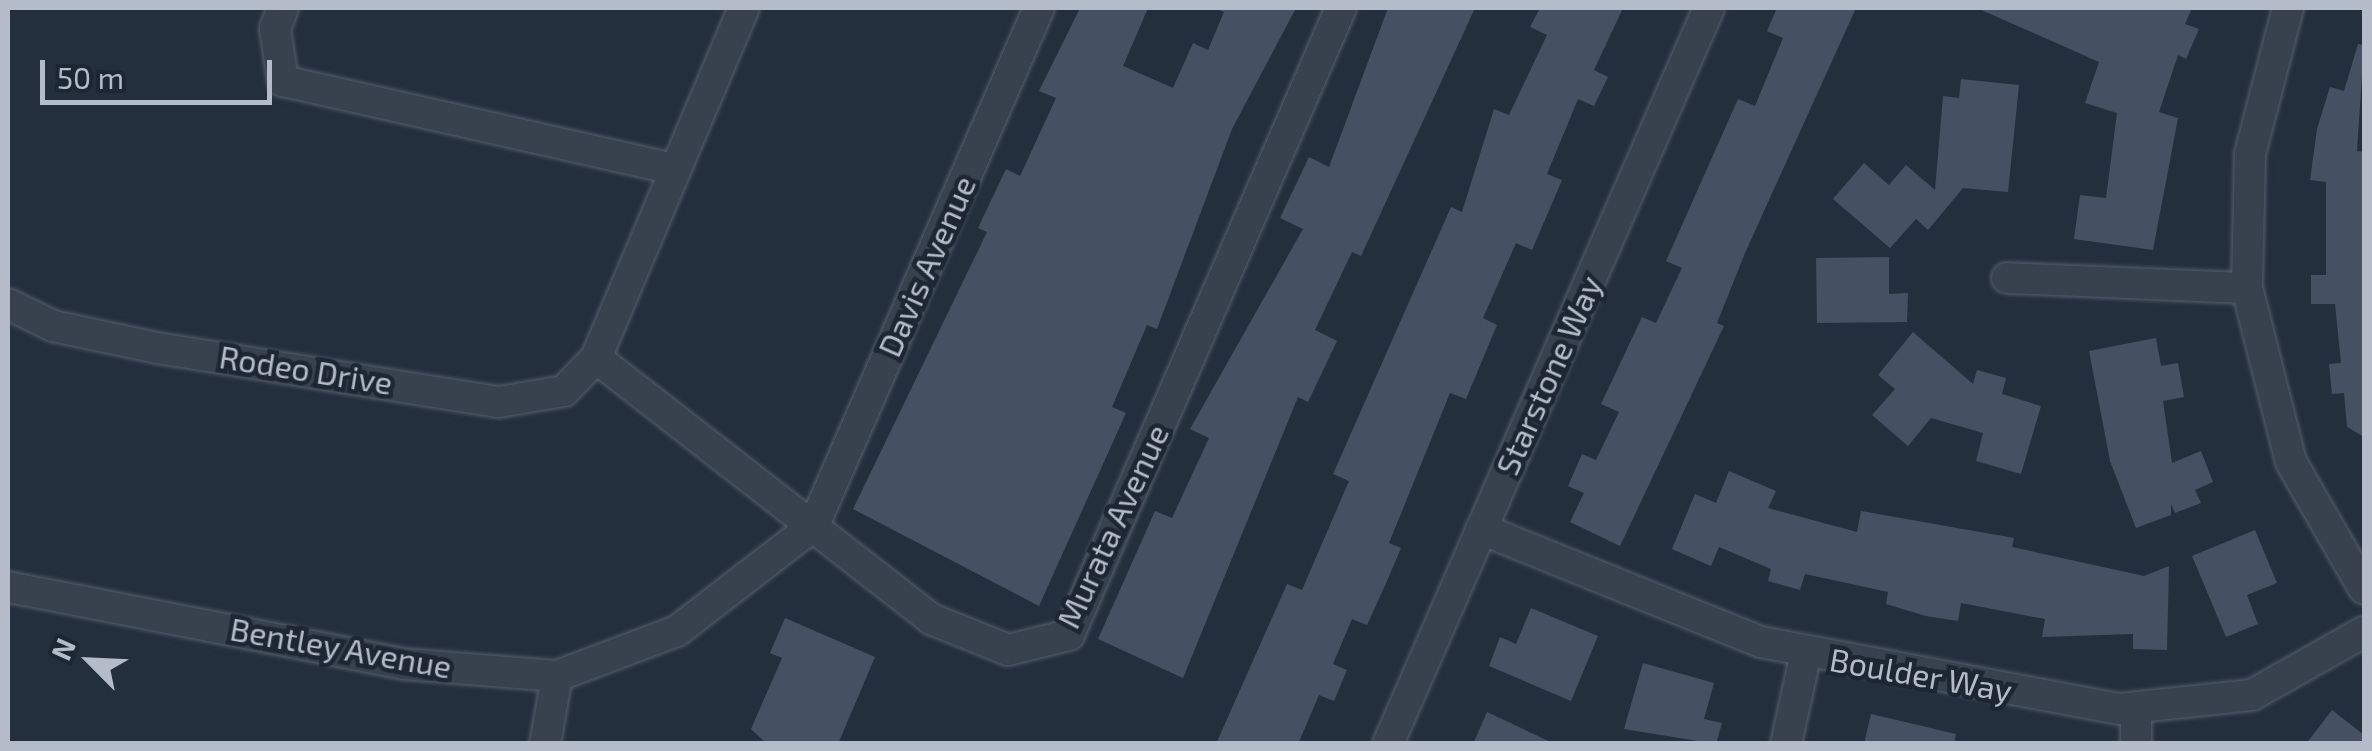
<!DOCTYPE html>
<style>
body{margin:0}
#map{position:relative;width:2372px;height:751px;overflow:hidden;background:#242f3e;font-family:"Exo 2",sans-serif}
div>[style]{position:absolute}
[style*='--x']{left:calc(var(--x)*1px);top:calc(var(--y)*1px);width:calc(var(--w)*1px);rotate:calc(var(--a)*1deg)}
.building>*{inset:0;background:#455162}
.roads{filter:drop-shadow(0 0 2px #565f6c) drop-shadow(0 0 2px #565f6c)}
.street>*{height:30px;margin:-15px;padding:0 15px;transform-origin:15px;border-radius:15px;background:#38414e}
span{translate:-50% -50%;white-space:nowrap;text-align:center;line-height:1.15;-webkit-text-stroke:9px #1d2633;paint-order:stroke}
.street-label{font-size:32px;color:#b4bcc9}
.frame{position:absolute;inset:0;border:10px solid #b4bcc9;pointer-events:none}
.north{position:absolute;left:40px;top:611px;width:100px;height:100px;-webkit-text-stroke:8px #1d2633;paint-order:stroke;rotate:294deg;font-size:28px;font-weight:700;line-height:40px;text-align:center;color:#b4bcc9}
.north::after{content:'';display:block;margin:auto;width:35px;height:45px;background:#b4bcc9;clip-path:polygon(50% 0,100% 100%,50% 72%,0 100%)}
.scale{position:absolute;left:40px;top:60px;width:232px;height:45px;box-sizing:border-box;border:5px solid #b4bcc9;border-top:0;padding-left:12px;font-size:30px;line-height:35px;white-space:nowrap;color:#b4bcc9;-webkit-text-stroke:8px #1d2633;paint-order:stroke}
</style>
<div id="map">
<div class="building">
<i style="clip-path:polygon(1080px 8px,1148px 8px,1123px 66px,1173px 88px,1193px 43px,1208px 50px,1224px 12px,1215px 8px,1296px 8px,1232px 129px,1157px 329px,1147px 325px,1112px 407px,1126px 413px,1039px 606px,853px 509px,987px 232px,978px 228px,1006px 169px,1020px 176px,1056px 98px,1039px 91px)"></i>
<i style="clip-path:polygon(1388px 8px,1475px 8px,1361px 256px,1352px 252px,1315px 330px,1337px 341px,1308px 402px,1298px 397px,1183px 678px,1098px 639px,1155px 511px,1172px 518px,1209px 438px,1190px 429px,1303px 229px,1280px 218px,1309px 157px,1329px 167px)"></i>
<i style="clip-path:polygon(1540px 8px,1623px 8px,1594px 70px,1608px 77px,1594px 106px,1578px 99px,1547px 174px,1562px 180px,1532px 250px,1516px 243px,1483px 318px,1497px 325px,1466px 399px,1450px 393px,1389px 543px,1401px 548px,1387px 581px,1367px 625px,1352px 619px,1333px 664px,1347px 670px,1334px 701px,1319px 695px,1298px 744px,1216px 744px,1287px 584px,1302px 590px,1349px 481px,1333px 474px,1451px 207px,1462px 212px,1494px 109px,1509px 115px,1547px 35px,1530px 27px)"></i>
<i style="clip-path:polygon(1777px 8px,1856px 8px,1745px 253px,1717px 323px,1724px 326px,1620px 546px,1570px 522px,1584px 493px,1568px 486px,1582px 454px,1596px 460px,1619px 412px,1601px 404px,1642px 317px,1656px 323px,1682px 268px,1666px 261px,1738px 99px,1755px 106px,1783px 38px,1767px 31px)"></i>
<i style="clip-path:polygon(1977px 8px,2192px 8px,2185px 24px,2199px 29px,2186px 59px,2178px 55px,2159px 112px,2178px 118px,2153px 250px,2074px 239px,2080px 195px,2106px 198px,2117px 113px,2085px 103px,2099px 62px)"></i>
<i style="clip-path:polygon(2358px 44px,2364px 45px,2357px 151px,2364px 152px,2364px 437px,2347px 427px,2344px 393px,2332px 394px,2329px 364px,2341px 363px,2335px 304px,2311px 304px,2311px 275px,2326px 275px,2326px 182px,2310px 180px,2317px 129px,2330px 87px,2344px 91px)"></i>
<i style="clip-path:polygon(1961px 79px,2019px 85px,2008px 192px,1963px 188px,1928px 230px,1916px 219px,1890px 248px,1833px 199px,1864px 163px,1889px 185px,1906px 165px,1935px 190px,1943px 96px,1959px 98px)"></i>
<i style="clip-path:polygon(1889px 257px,1889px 294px,1908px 293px,1907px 322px,1817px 323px,1816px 258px)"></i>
<i style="clip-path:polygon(1913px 332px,1973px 384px,1977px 370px,2006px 378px,2002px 394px,2041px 406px,2021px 474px,1976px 461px,1983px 433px,1931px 418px,1908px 446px,1872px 415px,1895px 389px,1878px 375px)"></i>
<i style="clip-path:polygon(2156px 338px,2161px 366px,2178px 363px,2184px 397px,2163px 401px,2172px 463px,2201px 451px,2213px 482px,2195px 490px,2201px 503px,2175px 513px,2171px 504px,2171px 515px,2136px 528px,2110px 461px,2089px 351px)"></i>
<i style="clip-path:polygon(1729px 471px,1776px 491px,1768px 508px,1857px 532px,1861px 511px,2014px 538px,2012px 547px,2144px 576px,2169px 566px,2167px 650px,2133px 649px,2133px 634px,2042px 637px,2045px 619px,1961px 603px,1958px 621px,1926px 616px,1886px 604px,1888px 592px,1805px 574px,1800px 590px,1768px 581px,1771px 569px,1719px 547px,1711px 566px,1672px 549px,1695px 494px,1716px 503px)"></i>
<i style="clip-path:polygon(2255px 530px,2277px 583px,2247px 595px,2258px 624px,2226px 637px,2192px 556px)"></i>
<i style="clip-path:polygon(1531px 608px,1598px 636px,1571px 701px,1489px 666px,1500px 637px,1516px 644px)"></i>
<i style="clip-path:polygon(785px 618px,875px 657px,838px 744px,767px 744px,751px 729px,782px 658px,770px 653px)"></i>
<i style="clip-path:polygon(1643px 663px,1714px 683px,1704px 719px,1722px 723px,1716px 744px,1624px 729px)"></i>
<i style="clip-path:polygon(2332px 710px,2364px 735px,2364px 744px,2306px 744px)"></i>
<i style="clip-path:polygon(1487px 712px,1555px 744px,1473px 744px)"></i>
<i style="clip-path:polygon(1871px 714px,1956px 734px,1954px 744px,1864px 744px)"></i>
</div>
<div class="roads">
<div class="street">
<i style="--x:283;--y:8;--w:22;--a:111"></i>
<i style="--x:275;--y:29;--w:53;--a:81.3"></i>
<i style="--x:283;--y:81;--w:402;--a:12.7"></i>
<i style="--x:2288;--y:8;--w:151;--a:104.6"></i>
<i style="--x:2250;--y:154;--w:134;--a:91.3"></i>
<i style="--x:2247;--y:288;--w:179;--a:75.8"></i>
<i style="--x:2291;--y:462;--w:146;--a:60.1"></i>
<i style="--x:2007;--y:278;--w:240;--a:2.4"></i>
<i style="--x:8;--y:304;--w:50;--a:26.1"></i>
<i style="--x:53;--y:326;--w:106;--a:11.9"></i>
<i style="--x:157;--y:348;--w:346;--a:9"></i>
<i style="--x:499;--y:402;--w:66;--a:-9.6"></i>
<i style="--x:564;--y:391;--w:46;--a:-45.9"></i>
<i style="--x:596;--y:358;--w:380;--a:-67.1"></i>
<i style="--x:596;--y:358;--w:425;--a:37.9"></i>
<i style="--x:931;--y:619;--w:83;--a:21.9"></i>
<i style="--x:1008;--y:650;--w:63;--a:-13.8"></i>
<i style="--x:1069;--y:635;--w:683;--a:-66.55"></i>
<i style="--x:1481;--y:529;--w:302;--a:22"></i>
<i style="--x:1761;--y:642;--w:364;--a:10.6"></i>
<i style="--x:2119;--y:709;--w:134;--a:-6"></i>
<i style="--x:2252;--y:695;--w:129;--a:-29.4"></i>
<i style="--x:8;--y:587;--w:403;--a:11"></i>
<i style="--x:404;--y:664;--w:153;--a:4.5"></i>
<i style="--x:557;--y:676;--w:128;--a:-20.6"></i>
<i style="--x:677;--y:631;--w:173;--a:-37.7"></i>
<i style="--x:814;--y:525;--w:564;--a:-66.48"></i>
<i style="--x:545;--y:744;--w:69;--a:-80"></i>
<i style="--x:1388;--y:744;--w:803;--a:-66.44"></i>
<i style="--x:1786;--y:744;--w:93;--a:-77.6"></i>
<i style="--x:2136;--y:744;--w:34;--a:-90"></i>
</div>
</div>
<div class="street-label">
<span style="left:926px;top:266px;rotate:-66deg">Davis Avenue</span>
<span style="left:306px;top:369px;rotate:9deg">Rodeo Drive</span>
<span style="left:1548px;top:375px;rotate:-66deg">Starstone Way</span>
<span style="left:1112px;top:526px;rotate:-65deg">Murata Avenue</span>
<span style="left:341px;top:647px;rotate:10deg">Bentley Avenue</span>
<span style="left:1921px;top:674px;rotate:10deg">Boulder Way</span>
</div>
<div class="frame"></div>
<div class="north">N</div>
<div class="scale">50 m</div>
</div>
